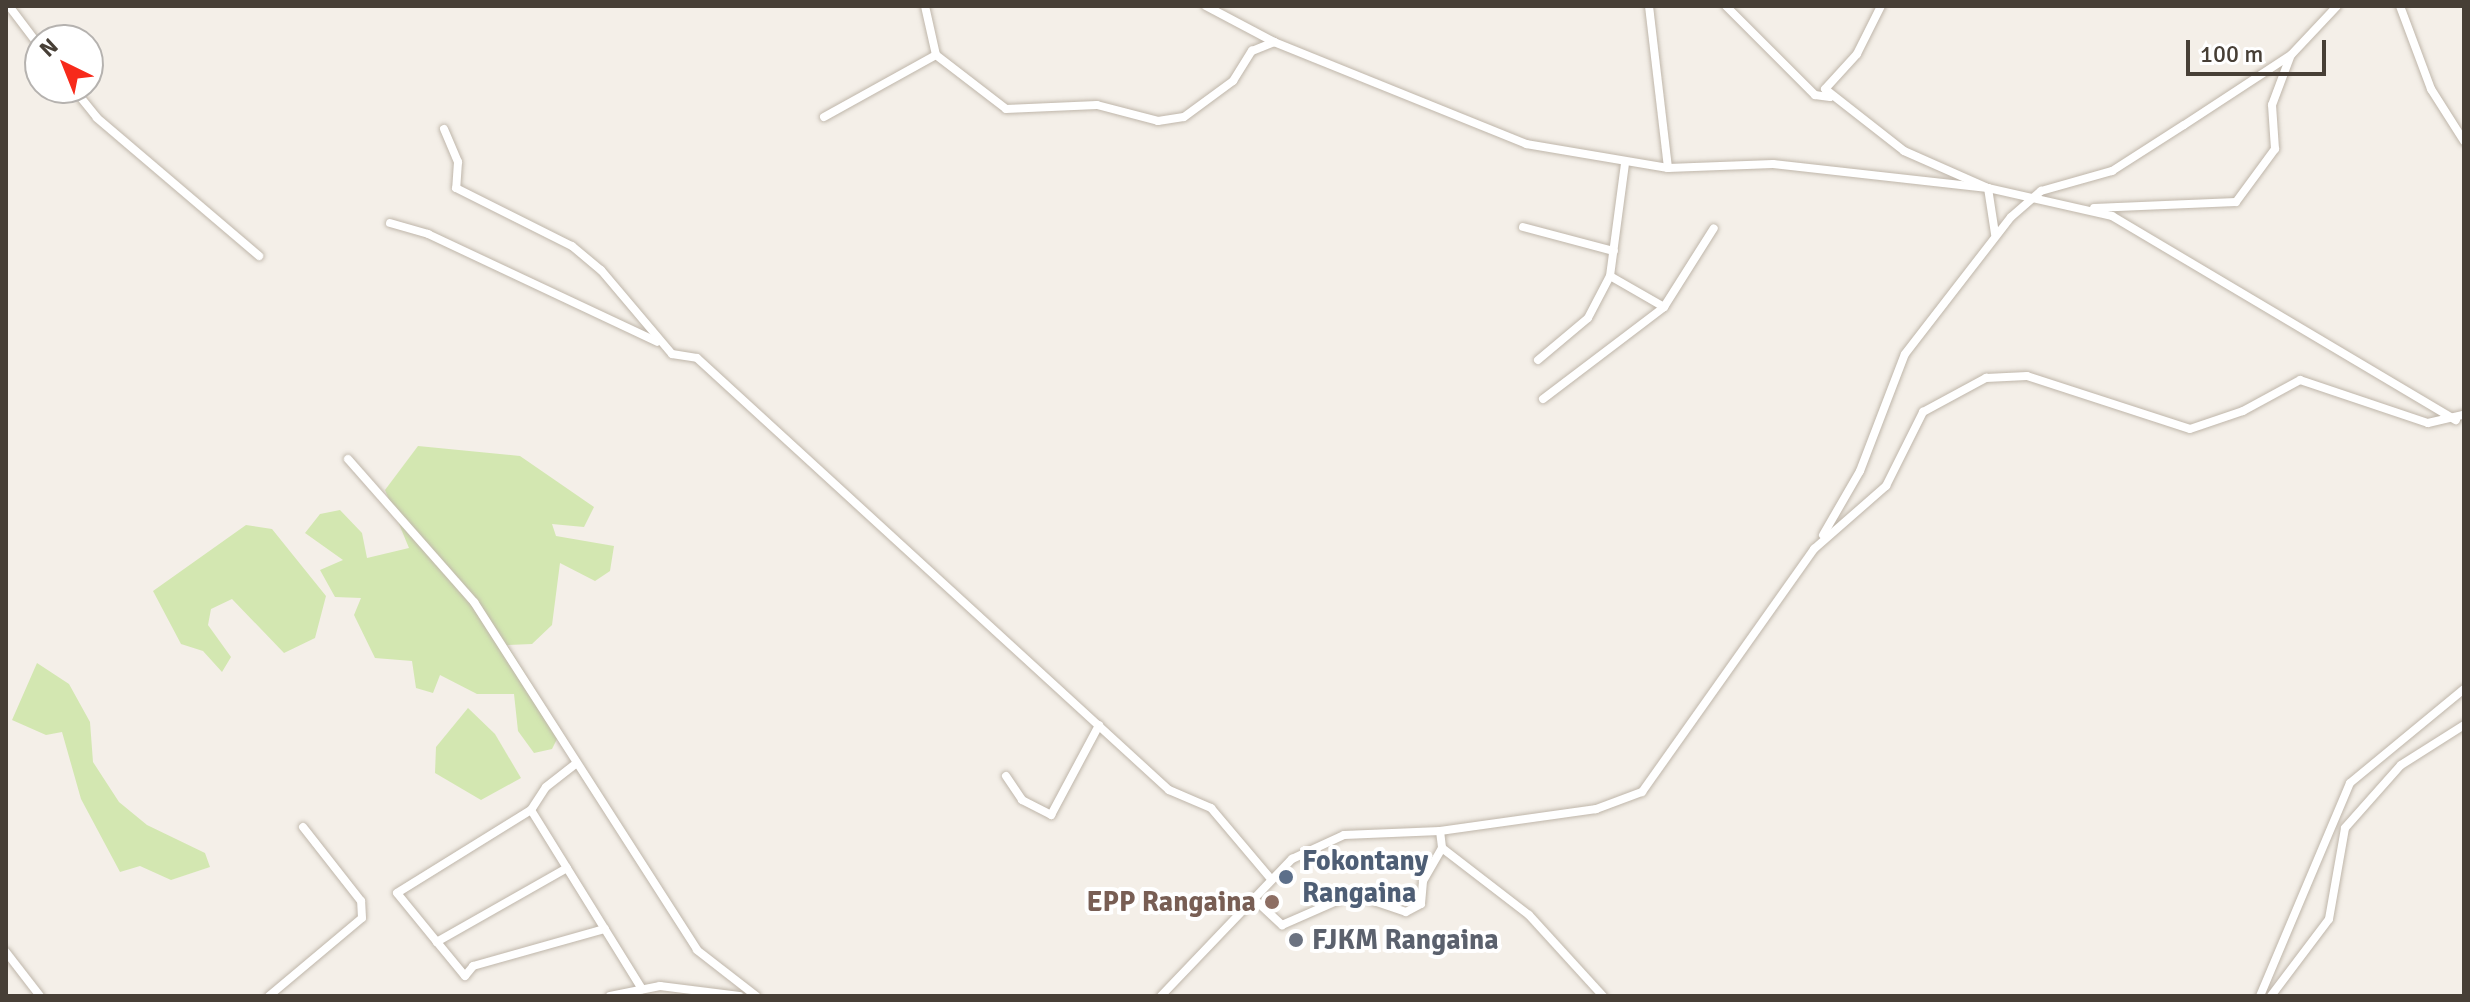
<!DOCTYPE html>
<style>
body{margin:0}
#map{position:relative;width:2470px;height:1002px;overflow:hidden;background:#f4efe8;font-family:Signika,sans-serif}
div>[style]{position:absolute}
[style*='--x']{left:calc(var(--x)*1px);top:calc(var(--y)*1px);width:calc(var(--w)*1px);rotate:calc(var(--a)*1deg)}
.green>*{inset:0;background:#d3e7b1}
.roads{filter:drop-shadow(0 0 2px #bfb6aa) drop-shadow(0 0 2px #bfb6aa)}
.minor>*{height:8px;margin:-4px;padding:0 4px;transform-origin:4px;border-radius:4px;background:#fff}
.dots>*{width:22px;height:22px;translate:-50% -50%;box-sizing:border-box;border:4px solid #fff;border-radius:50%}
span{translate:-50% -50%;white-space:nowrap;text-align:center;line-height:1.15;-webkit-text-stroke:8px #fff;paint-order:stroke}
.service-label{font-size:28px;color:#4e5e75;font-weight:700}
.left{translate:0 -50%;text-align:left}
.education-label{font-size:28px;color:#785e54;font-weight:700}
.right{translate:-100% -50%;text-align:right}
.worship-label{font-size:28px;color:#5b616d;font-weight:700}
.frame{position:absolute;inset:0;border:8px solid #473f36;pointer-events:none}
.north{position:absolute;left:24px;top:24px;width:80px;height:80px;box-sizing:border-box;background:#fff;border:2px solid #b5b2af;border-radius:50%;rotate:317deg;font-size:22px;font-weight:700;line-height:32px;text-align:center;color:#473f36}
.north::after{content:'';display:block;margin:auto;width:28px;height:36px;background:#f72a1b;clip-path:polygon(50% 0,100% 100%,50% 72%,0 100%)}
.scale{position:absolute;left:2186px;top:40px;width:140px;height:36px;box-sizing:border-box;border:4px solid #473f36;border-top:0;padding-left:10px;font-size:24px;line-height:28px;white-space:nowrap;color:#473f36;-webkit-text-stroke:6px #fff;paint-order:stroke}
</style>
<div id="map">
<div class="green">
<i style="clip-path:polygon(418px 446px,520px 456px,594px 507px,584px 527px,552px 524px,556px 536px,614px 546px,610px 571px,595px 581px,560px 563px,552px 625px,532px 644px,507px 645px,561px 731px,552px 749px,534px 753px,518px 731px,514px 694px,477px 694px,440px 675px,433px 693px,416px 688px,412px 661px,375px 658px,354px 615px,361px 598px,335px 597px,320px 570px,343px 560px,305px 533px,320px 514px,340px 510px,362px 533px,367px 558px,409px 548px,385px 490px)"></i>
<i style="clip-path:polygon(246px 525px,272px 529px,326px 596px,315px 638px,284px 653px,232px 599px,211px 609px,208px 625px,231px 657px,222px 672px,203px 651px,181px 644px,153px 591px)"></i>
<i style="clip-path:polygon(37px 663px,69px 684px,90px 722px,93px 762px,119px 802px,147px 825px,205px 853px,210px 867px,171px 880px,140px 866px,120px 872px,81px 799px,62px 732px,46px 735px,12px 720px)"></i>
<i style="clip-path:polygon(468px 708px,495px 734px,521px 778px,481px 800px,435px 773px,436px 747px)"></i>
</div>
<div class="roads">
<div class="minor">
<i style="--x:9;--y:6;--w:51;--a:52.9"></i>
<i style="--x:925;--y:6;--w:50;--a:77.3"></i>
<i style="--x:936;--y:55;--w:88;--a:37.6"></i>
<i style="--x:1006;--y:109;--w:91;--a:-2.5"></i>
<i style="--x:1097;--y:105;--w:63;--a:14.7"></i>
<i style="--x:1158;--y:121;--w:26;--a:-9"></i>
<i style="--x:1184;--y:117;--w:61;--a:-36.3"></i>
<i style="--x:1233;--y:81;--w:36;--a:-58"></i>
<i style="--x:1252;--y:51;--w:24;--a:-22"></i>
<i style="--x:1274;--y:42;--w:272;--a:22"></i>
<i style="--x:1526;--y:144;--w:144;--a:9.6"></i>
<i style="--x:1668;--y:168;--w:105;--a:-2.2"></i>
<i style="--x:1773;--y:164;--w:216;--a:6.4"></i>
<i style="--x:1988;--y:188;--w:127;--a:12.7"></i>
<i style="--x:2112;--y:216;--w:400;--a:30.7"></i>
<i style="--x:1206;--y:6;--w:77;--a:27.9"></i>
<i style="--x:1649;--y:6;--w:163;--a:83.3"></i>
<i style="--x:1726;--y:6;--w:126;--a:45"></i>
<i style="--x:1815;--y:95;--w:15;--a:8"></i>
<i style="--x:1881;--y:6;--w:54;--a:116.6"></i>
<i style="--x:1857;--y:54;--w:47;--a:132.4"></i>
<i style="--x:1825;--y:89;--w:100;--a:38.1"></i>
<i style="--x:1904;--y:151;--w:92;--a:23.8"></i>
<i style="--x:1988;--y:188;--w:47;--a:81.3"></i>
<i style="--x:2400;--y:6;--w:89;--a:69.5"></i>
<i style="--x:2431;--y:89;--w:62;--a:57.6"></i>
<i style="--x:73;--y:88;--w:38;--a:51"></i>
<i style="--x:97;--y:118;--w:213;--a:40.4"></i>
<i style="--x:824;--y:117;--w:128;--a:-29"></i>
<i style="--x:444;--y:129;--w:36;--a:67"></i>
<i style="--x:458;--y:162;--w:26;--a:94"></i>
<i style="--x:456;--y:188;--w:130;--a:26.6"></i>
<i style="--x:572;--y:246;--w:38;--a:40"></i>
<i style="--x:601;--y:270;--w:110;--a:49.8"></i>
<i style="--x:672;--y:354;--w:25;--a:9"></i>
<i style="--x:697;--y:358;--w:640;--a:42.47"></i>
<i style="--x:1169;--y:790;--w:46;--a:23.2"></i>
<i style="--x:1211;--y:808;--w:93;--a:49.8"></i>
<i style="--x:2094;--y:208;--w:142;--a:-2.4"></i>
<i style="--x:2236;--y:202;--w:66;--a:-53.7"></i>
<i style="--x:2275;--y:149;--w:44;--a:-93.9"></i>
<i style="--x:2272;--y:105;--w:51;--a:-69.4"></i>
<i style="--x:390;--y:223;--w:40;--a:16"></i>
<i style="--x:428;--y:234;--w:253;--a:25.2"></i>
<i style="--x:1523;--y:227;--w:94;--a:14.8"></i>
<i style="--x:1664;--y:307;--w:93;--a:-57.7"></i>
<i style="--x:1538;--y:360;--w:65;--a:-40"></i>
<i style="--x:1588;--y:318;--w:47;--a:-62.4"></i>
<i style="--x:1610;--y:276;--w:113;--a:-82.4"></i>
<i style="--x:1543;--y:399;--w:152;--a:-37.2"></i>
<i style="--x:1664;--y:307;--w:62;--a:-150.1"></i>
<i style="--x:348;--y:459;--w:191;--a:48.6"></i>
<i style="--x:474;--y:602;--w:413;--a:57.3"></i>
<i style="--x:697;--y:950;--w:75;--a:37.9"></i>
<i style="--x:1823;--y:535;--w:74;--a:-60"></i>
<i style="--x:1860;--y:471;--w:125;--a:-69"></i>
<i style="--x:1905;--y:354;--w:173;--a:-52.3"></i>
<i style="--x:2011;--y:217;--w:40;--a:-41"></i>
<i style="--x:2041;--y:191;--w:74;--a:-15.7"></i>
<i style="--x:2112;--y:171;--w:85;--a:-32.6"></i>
<i style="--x:2184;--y:125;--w:128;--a:-33.2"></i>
<i style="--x:2291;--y:55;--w:67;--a:-46.8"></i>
<i style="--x:1006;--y:776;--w:29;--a:56"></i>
<i style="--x:1022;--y:800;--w:33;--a:27"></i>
<i style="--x:1051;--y:815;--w:102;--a:-61.9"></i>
<i style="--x:531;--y:810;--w:27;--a:-57"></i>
<i style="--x:546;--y:787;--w:39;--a:-38"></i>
<i style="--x:1440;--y:831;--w:17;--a:83"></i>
<i style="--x:1442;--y:848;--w:110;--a:37.6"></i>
<i style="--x:1529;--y:915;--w:110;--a:47.6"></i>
<i style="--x:567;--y:868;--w:150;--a:150.4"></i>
<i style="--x:437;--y:942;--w:63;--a:-129.2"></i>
<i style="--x:397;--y:893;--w:158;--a:-31.8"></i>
<i style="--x:531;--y:810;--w:211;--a:58.2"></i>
<i style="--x:1253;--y:898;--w:40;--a:43"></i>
<i style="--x:1282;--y:925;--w:77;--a:-23.6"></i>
<i style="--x:1353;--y:894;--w:56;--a:18.8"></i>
<i style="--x:1406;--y:912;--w:17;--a:-28"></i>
<i style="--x:1421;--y:904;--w:23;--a:-85"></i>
<i style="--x:1423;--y:881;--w:38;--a:-60"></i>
<i style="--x:437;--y:942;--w:44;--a:50.5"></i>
<i style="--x:465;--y:976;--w:13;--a:-51"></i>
<i style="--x:473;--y:966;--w:137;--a:-15.7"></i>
<i style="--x:6;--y:952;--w:56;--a:52.3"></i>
<i style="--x:269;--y:996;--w:121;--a:-40"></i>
<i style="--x:362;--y:918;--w:17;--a:-93"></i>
<i style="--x:361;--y:901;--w:94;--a:-128.1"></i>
<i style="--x:610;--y:996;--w:51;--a:-11.3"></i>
<i style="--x:660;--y:986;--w:80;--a:7.2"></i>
<i style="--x:1161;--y:996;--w:190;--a:-46.3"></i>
<i style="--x:1292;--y:859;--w:57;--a:-24.8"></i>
<i style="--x:1344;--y:835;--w:96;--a:-2.4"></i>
<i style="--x:1440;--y:831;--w:158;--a:-8"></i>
<i style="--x:1596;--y:809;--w:49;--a:-20.3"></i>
<i style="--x:1642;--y:792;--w:298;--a:-54.7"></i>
<i style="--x:1814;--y:549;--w:96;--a:-41.2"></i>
<i style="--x:1886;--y:486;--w:83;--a:-63.4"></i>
<i style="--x:1923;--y:412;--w:72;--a:-28.4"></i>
<i style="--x:1986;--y:378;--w:41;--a:-2.8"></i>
<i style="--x:2027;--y:376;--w:171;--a:18"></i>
<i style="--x:2190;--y:429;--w:56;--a:-18.8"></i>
<i style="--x:2243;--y:411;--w:65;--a:-28.5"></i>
<i style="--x:2300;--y:380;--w:135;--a:18.6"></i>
<i style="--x:2428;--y:423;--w:37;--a:-13"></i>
<i style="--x:2260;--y:996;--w:231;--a:-67.1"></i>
<i style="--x:2350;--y:783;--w:148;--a:-39.5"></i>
<i style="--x:2271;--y:996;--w:96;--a:-53"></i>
<i style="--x:2329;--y:919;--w:92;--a:-80"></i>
<i style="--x:2345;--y:828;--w:84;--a:-48.4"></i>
<i style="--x:2401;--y:765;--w:75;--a:-32.4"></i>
</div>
</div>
<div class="dots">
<i style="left:1286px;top:877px;background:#5c6f8a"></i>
<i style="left:1272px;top:902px;background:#8d6e63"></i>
<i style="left:1296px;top:940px;background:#6b7280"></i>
</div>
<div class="service-label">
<span class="left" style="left:1302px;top:877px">Fokontany<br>Rangaina</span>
</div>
<div class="education-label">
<span class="right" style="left:1256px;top:902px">EPP Rangaina</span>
</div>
<div class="worship-label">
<span class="left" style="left:1312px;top:940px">FJKM Rangaina</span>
</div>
<div class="frame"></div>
<div class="north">N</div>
<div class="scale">100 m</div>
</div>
